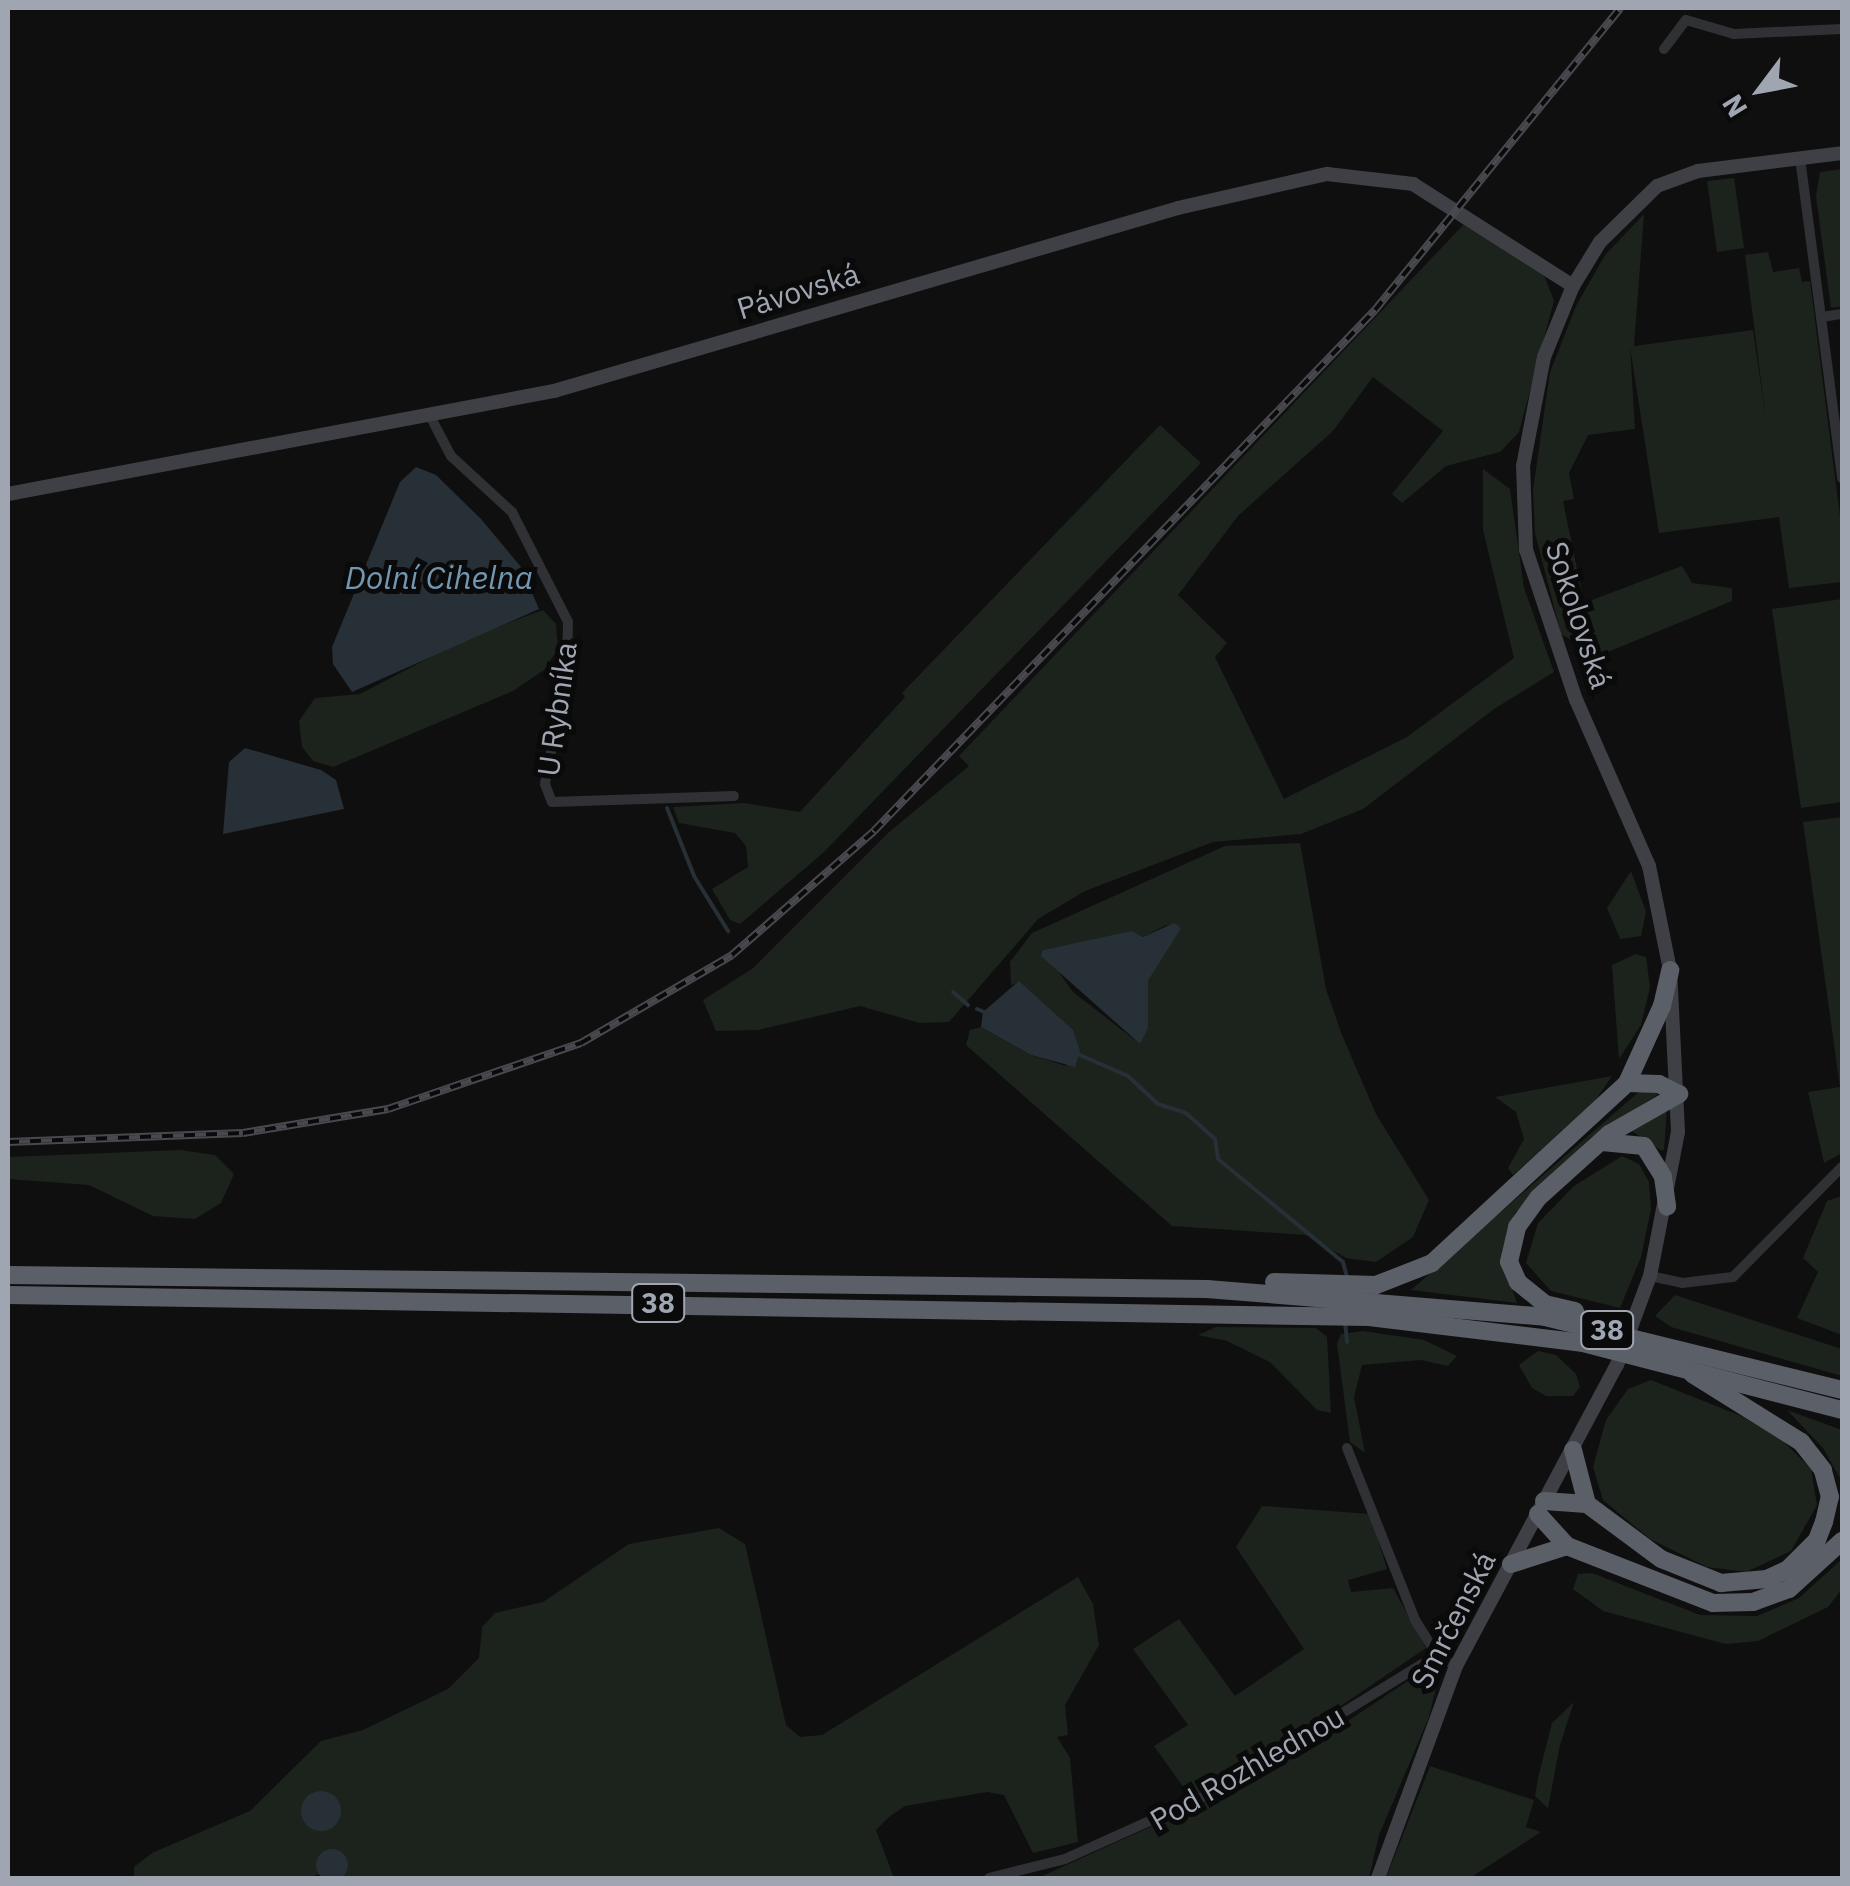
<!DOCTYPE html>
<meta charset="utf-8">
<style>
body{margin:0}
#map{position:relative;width:1850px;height:1886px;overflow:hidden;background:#0f0f10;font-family:"IBM Plex Sans",sans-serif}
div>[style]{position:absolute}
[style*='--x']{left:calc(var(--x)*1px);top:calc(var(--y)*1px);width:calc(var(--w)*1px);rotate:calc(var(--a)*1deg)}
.green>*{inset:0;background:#1b231c}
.water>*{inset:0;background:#273036}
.round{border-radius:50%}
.stream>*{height:4px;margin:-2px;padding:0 2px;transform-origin:2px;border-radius:2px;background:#273036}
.street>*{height:10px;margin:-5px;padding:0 5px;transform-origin:5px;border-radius:5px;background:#303135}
.secondary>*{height:14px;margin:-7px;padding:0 7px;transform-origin:7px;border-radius:7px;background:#3e4045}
.highway>*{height:18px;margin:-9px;padding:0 9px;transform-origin:9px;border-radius:9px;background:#5b5f67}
.rail>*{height:8px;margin-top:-4px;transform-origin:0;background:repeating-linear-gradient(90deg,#0a0a0b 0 11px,#47494e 0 22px);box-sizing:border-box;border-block:2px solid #47494e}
span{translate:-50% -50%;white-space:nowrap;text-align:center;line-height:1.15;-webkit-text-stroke:10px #0a0a0b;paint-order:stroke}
.shield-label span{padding:2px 8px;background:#0a0a0b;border:2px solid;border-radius:8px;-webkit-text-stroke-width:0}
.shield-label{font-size:28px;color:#9fa6b2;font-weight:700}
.street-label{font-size:30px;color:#9fa6b2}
.water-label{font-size:32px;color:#7397b0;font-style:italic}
.frame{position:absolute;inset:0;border:10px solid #9fa6b2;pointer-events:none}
.north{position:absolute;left:1710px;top:40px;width:100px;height:100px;-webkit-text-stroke:8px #0a0a0b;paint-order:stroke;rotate:238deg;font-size:28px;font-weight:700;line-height:40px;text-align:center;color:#9fa6b2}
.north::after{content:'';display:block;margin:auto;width:35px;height:45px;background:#9fa6b2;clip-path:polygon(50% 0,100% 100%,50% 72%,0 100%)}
</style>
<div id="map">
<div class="green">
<i style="clip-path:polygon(1842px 169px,1842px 306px,1831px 308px,1816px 196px,1820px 172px)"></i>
<i style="clip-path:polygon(1734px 178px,1744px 248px,1717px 252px,1707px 181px)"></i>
<i style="clip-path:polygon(1644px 214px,1634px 346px,1753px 330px,1766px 420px,1745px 255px,1768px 252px,1773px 272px,1799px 268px,1802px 282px,1810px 281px,1842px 532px,1842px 582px,1789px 588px,1779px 517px,1659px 533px,1630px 347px,1635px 429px,1588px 435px,1569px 473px,1574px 499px,1563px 501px,1584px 603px,1682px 566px,1692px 583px,1732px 588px,1732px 601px,1598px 656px,1561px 634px,1535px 533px,1533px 490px,1550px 372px,1576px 306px,1605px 255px)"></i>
<i style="clip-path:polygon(1465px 223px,1544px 275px,1554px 301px,1519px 432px,1500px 452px,1446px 466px,1402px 503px,1392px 494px,1443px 431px,1373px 377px,1333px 431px,1238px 516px,1178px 595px,1227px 643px,1215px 657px,1284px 799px,1407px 737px,1514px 658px,1483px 530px,1483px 469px,1510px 489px,1524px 588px,1554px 672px,1494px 709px,1363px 809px,1301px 834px,1213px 842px,1085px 891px,1038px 919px,949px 1022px,920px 1023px,860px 1006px,758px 1030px,716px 1031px,703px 1000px,752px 969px,888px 833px,969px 766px,959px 756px)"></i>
<i style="clip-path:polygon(1160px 425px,1201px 463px,824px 852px,740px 924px,730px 920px,712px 889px,748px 867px,746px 846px,735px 833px,679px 823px,673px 807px,744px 803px,800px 812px,905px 697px,902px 693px)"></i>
<i style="clip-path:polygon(1842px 599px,1842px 802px,1801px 808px,1772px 609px)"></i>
<i style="clip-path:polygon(543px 610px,556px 624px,558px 649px,544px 670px,513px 691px,333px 767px,313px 761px,302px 747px,299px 721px,315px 698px,360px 694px,467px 638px)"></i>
<i style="clip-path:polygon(1842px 817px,1842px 1153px,1824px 1163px,1808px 1092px,1840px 1087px,1803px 822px)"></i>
<i style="clip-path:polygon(evenodd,1300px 843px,1326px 989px,1342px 1035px,1376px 1114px,1429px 1200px,1413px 1237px,1376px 1262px,1346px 1258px,1306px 1235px,1172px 1226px,966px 1045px,970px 1030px,981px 1027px,1031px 1055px,1066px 1066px,1064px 1027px,1019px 982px,1011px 985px,1010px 962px,1032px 933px,1225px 846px,1300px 843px,1166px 925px,1180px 928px,1148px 981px,1140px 1044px,1073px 992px,1043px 950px,1132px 932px,1143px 937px,1166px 925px)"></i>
<i style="clip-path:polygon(1631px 871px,1646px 912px,1641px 936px,1620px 939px,1607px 908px)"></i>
<i style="clip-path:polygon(1636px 954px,1646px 957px,1650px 987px,1641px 1025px,1619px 1059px,1612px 965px)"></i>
<i style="clip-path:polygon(1612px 1076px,1595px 1101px,1513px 1175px,1508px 1168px,1524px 1139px,1516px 1112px,1495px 1097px)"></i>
<i style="clip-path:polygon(1641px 1090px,1659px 1094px,1590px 1138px,1515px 1213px,1502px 1257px,1517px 1303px,1411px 1290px)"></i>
<i style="clip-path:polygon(1667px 1109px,1664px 1150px,1660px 1150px,1632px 1131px)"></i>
<i style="clip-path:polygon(180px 1150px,215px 1155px,234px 1174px,221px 1203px,195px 1219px,153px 1216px,89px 1185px,8px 1179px,8px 1157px)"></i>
<i style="clip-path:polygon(1622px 1156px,1639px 1164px,1649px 1182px,1651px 1209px,1641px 1257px,1620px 1308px,1551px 1291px,1526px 1263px,1538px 1223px,1574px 1186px)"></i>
<i style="clip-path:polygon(1842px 1196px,1842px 1335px,1797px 1318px,1818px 1272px,1803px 1258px,1827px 1201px)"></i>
<i style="clip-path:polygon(1675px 1295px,1842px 1349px,1842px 1376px,1671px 1327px,1655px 1316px)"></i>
<i style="clip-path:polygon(1216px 1327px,1316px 1328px,1327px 1337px,1331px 1413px,1317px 1410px,1270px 1362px,1227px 1341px,1198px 1335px)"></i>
<i style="clip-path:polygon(1363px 1331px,1424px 1340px,1457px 1356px,1448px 1366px,1421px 1360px,1362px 1365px,1354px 1397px,1365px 1453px,1350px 1442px,1337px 1344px,1341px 1334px)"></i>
<i style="clip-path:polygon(1538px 1351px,1556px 1355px,1576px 1374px,1580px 1387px,1573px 1396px,1546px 1396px,1532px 1388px,1519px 1365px)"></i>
<i style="clip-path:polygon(1651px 1380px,1741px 1416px,1782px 1440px,1811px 1469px,1817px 1505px,1791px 1551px,1746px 1572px,1707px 1567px,1650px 1539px,1603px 1500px,1593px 1467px,1606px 1420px,1628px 1389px)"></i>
<i style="clip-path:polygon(1787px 1410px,1842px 1430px,1842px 1482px,1823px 1448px)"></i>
<i style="clip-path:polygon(1262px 1506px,1370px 1514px,1387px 1569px,1348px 1580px,1351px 1592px,1393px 1588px,1426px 1648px,1261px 1760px,1191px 1798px,1154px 1746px,1188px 1725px,1133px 1649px,1179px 1619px,1235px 1696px,1304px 1649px,1236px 1547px)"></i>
<i style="clip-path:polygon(719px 1528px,745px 1544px,786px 1725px,800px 1737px,822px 1735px,1078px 1577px,1093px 1604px,1099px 1645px,1065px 1705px,1068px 1735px,1057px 1737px,1070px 1758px,1078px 1842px,1033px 1853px,1004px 1795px,987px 1792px,905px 1806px,889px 1817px,876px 1830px,894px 1878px,332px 1878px,349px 1870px,314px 1875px,320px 1878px,134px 1878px,134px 1867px,152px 1853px,250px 1811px,321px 1741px,363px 1730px,448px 1689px,479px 1658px,482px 1627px,495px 1613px,543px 1602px,629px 1544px)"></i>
<i style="clip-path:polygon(1842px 1559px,1842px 1589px,1828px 1607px,1758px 1641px,1726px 1644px,1603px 1611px,1573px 1589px,1578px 1574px,1592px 1573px,1700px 1615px,1757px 1616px,1799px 1598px)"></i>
<i style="clip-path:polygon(1423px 1671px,1436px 1688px,1429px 1717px,1379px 1835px,1369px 1878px,1038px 1878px,1271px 1772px)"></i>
<i style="clip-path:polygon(1574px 1702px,1560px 1745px,1548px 1808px,1535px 1796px,1538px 1778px,1552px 1723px)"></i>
<i style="clip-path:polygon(1430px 1766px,1534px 1800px,1526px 1827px,1541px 1832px,1470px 1878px,1386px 1878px)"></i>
</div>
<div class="water">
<i style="clip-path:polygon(416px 467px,436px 475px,481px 519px,521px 567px,539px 609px,352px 692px,333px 664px,332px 647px,400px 482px)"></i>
<i style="clip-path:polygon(245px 748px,321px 770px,336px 780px,344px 809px,223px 834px,229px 762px)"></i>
<i style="clip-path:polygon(1174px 923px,1181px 928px,1148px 981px,1148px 1028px,1140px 1044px,1041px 956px,1043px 950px,1132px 931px,1143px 937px)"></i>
<i style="clip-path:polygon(1019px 981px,1073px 1030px,1080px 1051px,1075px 1067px,1031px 1055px,981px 1027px,983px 1012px)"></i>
<i class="round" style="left:301px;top:1791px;width:40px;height:40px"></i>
<i class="round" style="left:316px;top:1849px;width:32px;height:32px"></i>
</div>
<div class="stream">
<i style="--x:667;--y:808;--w:73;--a:68.3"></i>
<i style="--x:694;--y:876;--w:65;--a:58.3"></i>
<i style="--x:953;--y:992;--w:20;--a:41"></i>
<i style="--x:977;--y:1009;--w:11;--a:22"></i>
<i style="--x:1073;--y:1052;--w:60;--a:23.6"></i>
<i style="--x:1128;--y:1076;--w:41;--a:43"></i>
<i style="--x:1158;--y:1104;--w:29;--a:18"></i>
<i style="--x:1186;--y:1113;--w:39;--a:42"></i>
<i style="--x:1215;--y:1139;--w:20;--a:81"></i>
<i style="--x:1218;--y:1159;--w:162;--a:39.5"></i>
<i style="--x:1343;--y:1262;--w:16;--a:75"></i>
<i style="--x:1345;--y:1322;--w:20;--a:84"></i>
</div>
<div class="street">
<i style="--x:1664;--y:49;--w:36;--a:-53"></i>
<i style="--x:1686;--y:20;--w:50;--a:16.3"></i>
<i style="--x:1734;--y:34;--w:108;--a:-2.7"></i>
<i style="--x:1800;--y:158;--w:323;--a:82.5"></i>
<i style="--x:1822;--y:317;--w:20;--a:-9"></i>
<i style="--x:430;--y:416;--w:45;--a:62.3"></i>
<i style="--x:451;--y:456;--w:83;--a:42.6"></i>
<i style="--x:512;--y:512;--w:123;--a:63"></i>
<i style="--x:568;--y:622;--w:44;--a:91.3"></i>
<i style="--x:567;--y:666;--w:120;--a:100.6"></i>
<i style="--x:545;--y:784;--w:19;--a:69"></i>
<i style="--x:552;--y:802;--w:182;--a:-1.9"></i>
<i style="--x:1650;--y:1276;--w:33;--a:12"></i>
<i style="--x:1682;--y:1283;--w:51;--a:-6.7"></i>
<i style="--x:1733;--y:1277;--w:155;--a:-45.3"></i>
<i style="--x:1347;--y:1448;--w:185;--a:68.4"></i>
<i style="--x:1415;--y:1620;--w:41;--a:57.8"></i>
<i style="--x:1437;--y:1655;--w:22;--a:30"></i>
<i style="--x:989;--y:1878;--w:78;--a:-14"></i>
<i style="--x:1065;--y:1859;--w:163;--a:-24.2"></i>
<i style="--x:1214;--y:1792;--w:262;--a:-31.6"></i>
</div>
<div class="secondary">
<i style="--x:8;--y:494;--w:556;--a:-10.68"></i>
<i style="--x:554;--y:391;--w:650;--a:-16.34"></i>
<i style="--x:1178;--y:208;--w:153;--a:-12.9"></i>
<i style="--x:1327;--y:174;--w:87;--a:6.6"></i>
<i style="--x:1413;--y:184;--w:190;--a:32.5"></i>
<i style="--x:1378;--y:1878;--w:226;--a:-69.8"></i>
<i style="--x:1456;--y:1666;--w:341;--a:-61.9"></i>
<i style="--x:1617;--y:1365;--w:95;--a:-69.7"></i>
<i style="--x:1650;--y:1276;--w:147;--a:-79"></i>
<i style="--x:1678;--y:1132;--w:162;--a:-92.8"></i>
<i style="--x:1670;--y:970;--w:106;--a:-101.4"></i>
<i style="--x:1649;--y:866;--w:181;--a:-113.7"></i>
<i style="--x:1576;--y:700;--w:158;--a:-108.4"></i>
<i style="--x:1526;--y:550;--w:84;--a:-92"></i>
<i style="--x:1523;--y:466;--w:111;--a:-79.1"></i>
<i style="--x:1544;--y:357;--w:77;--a:-67.8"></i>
<i style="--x:1573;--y:286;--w:52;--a:-58.5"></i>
<i style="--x:1600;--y:242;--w:80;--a:-44.5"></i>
<i style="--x:1657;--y:186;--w:44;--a:-20.1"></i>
<i style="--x:1698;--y:171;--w:145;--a:-7.1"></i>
</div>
<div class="highway">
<i style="--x:1627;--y:1083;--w:32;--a:2"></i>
<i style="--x:1659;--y:1084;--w:22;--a:27"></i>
<i style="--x:1602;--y:1142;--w:42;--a:5.4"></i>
<i style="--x:1644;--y:1146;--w:36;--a:58"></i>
<i style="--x:1663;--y:1177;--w:30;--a:82"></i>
<i style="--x:8;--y:1275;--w:1199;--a:0.67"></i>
<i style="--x:1207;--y:1289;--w:339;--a:4.7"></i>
<i style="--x:1545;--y:1317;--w:306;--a:13.8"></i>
<i style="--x:1274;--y:1282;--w:102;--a:1.7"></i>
<i style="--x:1376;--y:1285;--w:60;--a:-21.4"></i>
<i style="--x:1432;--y:1263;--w:265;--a:-42.7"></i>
<i style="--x:1627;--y:1083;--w:85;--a:-65.6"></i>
<i style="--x:1662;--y:1006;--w:37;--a:-77"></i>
<i style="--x:8;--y:1295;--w:1361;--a:0.93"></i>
<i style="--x:1369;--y:1317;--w:216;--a:6.9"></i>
<i style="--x:1583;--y:1343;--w:268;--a:14.5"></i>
<i style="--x:1575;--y:1311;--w:31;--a:-167"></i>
<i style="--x:1545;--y:1304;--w:35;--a:-141"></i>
<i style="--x:1518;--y:1282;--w:22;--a:-114"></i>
<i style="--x:1509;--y:1262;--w:36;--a:-77"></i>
<i style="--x:1517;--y:1227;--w:37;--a:-54"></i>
<i style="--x:1539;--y:1197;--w:94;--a:-42"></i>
<i style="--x:1609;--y:1134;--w:81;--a:-29.7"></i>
<i style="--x:1573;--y:1450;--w:56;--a:75.5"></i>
<i style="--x:1587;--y:1504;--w:92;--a:36.6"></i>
<i style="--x:1661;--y:1559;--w:65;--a:21.8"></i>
<i style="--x:1721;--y:1583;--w:46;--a:-5"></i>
<i style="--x:1767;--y:1579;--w:23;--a:-25"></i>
<i style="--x:1788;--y:1569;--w:41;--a:-45"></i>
<i style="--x:1817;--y:1540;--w:19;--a:-69"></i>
<i style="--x:1824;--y:1522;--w:26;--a:-77"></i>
<i style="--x:1830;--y:1497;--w:28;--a:-105"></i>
<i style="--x:1823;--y:1470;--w:36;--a:-128"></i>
<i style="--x:1801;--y:1442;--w:128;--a:-148"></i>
<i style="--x:1544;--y:1501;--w:43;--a:4"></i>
<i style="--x:1538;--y:1514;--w:43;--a:47.8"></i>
<i style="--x:1567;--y:1546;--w:157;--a:21.3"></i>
<i style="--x:1713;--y:1603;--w:40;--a:-1.4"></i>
<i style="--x:1753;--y:1602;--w:38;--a:-20"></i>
<i style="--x:1789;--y:1589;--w:72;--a:-42.2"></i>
<i style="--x:1511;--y:1564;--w:59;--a:-17.8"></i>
</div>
<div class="rail">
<i style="--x:8;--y:1142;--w:235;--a:-2.2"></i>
<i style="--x:243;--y:1133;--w:147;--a:-9.4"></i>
<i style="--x:388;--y:1109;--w:204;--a:-18.9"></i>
<i style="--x:581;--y:1043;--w:175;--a:-30.2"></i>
<i style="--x:732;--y:955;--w:189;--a:-41.1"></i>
<i style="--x:874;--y:831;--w:723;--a:-46.12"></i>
<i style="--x:1375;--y:310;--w:389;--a:-50.9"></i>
</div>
<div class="shield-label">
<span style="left:658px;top:1303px">38</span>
<span style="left:1607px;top:1330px">38</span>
</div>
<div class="street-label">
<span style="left:798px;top:291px;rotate:-17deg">Pávovská</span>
<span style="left:1579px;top:615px;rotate:72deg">Sokolovská</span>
<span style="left:557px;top:709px;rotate:-82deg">U Rybníka</span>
<span style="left:1453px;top:1620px;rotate:-63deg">Smrčenská</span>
<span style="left:1247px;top:1768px;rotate:-30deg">Pod Rozhlednou</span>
</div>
<div class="water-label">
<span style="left:439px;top:577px">Dolní Cihelna</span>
</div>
<div class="frame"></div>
<div class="north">N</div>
</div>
